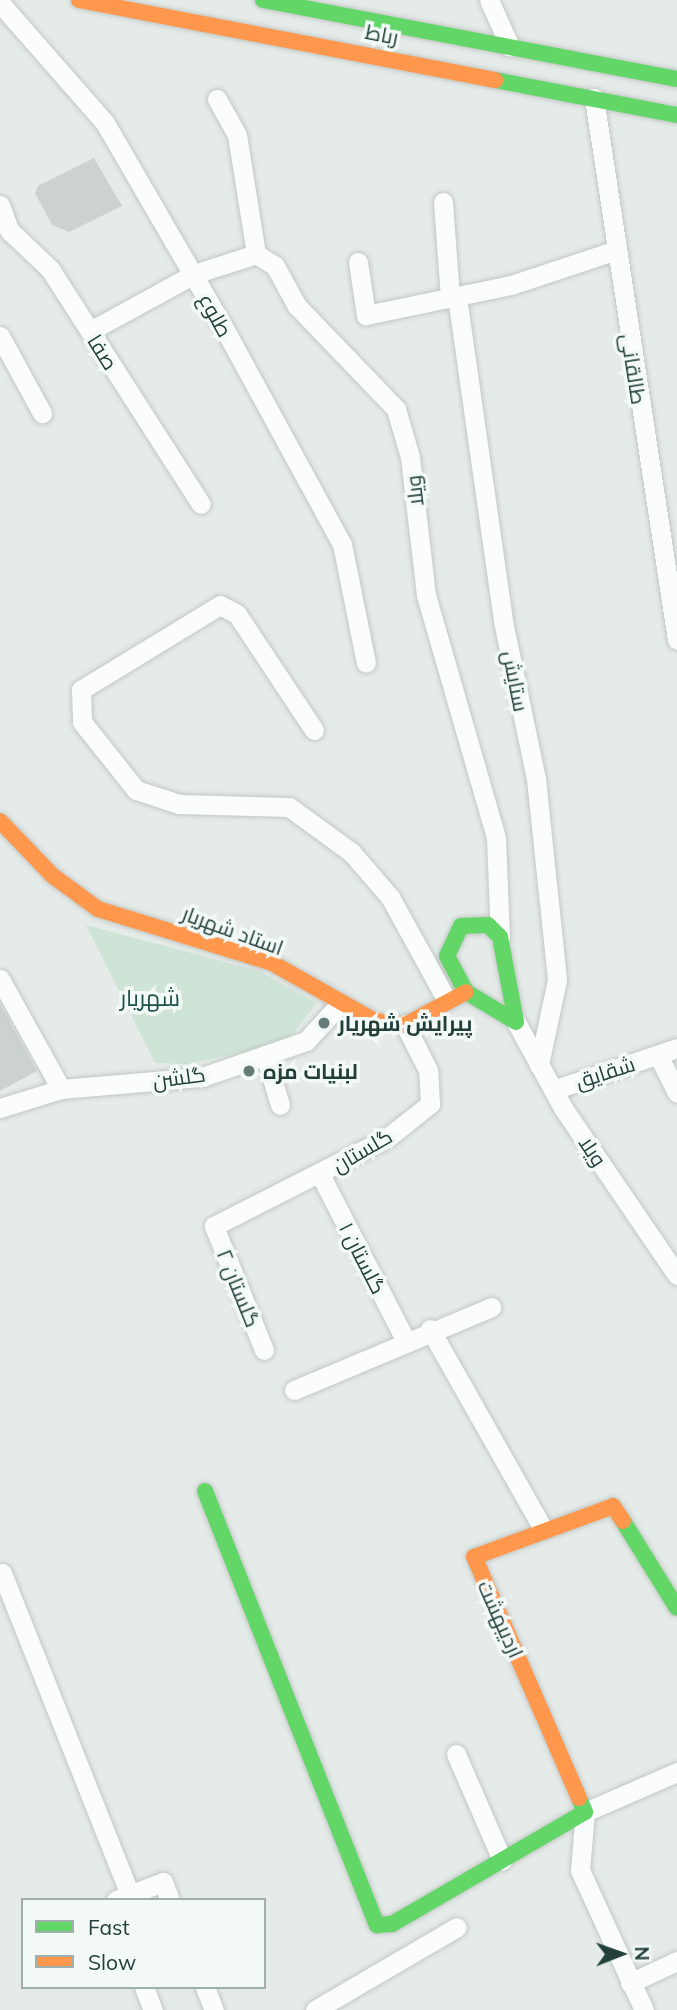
<!DOCTYPE html>
<meta charset="utf-8">
<style>
body{margin:0}
#map{position:relative;width:677px;height:2010px;overflow:hidden;background:#e5ebe8;font-family:Mulish,Cairo,sans-serif}
div>[style]{position:absolute}
[style*='--x']{left:calc(var(--x)*1px);top:calc(var(--y)*1px);width:calc(var(--w)*1px);rotate:calc(var(--a)*1deg)}
.green>*{inset:0;background:#cee4d6}
.building>*{inset:0;background:#ccd2d0}
.roads{filter:drop-shadow(0 0 2px #c2c8c5) drop-shadow(0 0 2px #c2c8c5)}
.street>*{height:19px;margin:-9.5px;padding:0 9.5px;transform-origin:9.5px;border-radius:9.5px;background:#fbfcfc}
.fast>*{height:16px;margin:-8px;padding:0 8px;transform-origin:8px;border-radius:8px;background:#63d668}
.slow>*{height:16px;margin:-8px;padding:0 8px;transform-origin:8px;border-radius:8px;background:#ff974d}
.dots>*{width:19px;height:19px;translate:-50% -50%;box-sizing:border-box;border:4px solid #f3f9f7;border-radius:50%}
span{translate:-50% -50%;white-space:nowrap;text-align:center;line-height:1.15;-webkit-text-stroke:7px #f3f9f7;paint-order:stroke}
.street-label{font-size:21px;color:#223f3a}
.poi-label{font-size:21px;color:#223f3a;font-weight:700}
.left{translate:0 -50%;text-align:left}
.neighbourhood-label{font-size:23px;color:#1d524a}
.legend{position:absolute;left:21px;top:1898px;width:245px;height:91px;box-sizing:border-box;background:#f3f9f7;border:2px solid #9fafab;margin:0;padding:9px 12px;list-style:none;font-size:21px;color:#223f3a}
.legend li{display:flex;align-items:center;gap:14px;height:35px}
.legend b{width:35px;border:2px solid #9fafab}
.north{position:absolute;left:586px;top:1919px;width:70px;height:70px;-webkit-text-stroke:5px #f3f9f7;paint-order:stroke;rotate:89deg;font-size:19px;font-weight:700;line-height:28px;text-align:center;color:#223f3a}
.north::after{content:'';display:block;margin:auto;width:24px;height:32px;background:#223f3a;clip-path:polygon(50% 0,100% 100%,50% 72%,0 100%)}
</style>
<div id="map">
<div class="green">
<i style="clip-path:polygon(86px 925px,259px 971px,317px 1003px,292px 1034px,270px 1047px,187px 1064px,155px 1063px)"></i>
</div>
<div class="building">
<i style="clip-path:polygon(94px 158px,122px 206px,69px 232px,52px 225px,35px 193px,38px 186px)"></i>
<i style="clip-path:polygon(0 1004px,37px 1071px,0 1091px)"></i>
</div>
<div class="roads">
<div class="street">
<i style="--x:489;--y:0;--w:51;--a:65.9"></i>
<i style="--x:0;--y:3;--w:159;--a:48.8"></i>
<i style="--x:105;--y:123;--w:237;--a:59.9"></i>
<i style="--x:224;--y:328;--w:246;--a:61.4"></i>
<i style="--x:342;--y:544;--w:121;--a:78.6"></i>
<i style="--x:594;--y:98;--w:548;--a:81.29"></i>
<i style="--x:217;--y:99;--w:41;--a:60.9"></i>
<i style="--x:237;--y:135;--w:121;--a:80.9"></i>
<i style="--x:256;--y:254;--w:22;--a:32"></i>
<i style="--x:275;--y:266;--w:46;--a:61.2"></i>
<i style="--x:297;--y:306;--w:143;--a:46.1"></i>
<i style="--x:396;--y:409;--w:50;--a:73.7"></i>
<i style="--x:410;--y:457;--w:139;--a:83.4"></i>
<i style="--x:426;--y:595;--w:253;--a:73.9"></i>
<i style="--x:496;--y:838;--w:99;--a:87.7"></i>
<i style="--x:443;--y:202;--w:96;--a:85.8"></i>
<i style="--x:0;--y:205;--w:27;--a:70"></i>
<i style="--x:9;--y:230;--w:57;--a:43.6"></i>
<i style="--x:50;--y:269;--w:279;--a:57.3"></i>
<i style="--x:358;--y:262;--w:54;--a:81.4"></i>
<i style="--x:366;--y:315;--w:148;--a:-11.7"></i>
<i style="--x:511;--y:285;--w:108;--a:-18.4"></i>
<i style="--x:457;--y:297;--w:327;--a:81.9"></i>
<i style="--x:503;--y:621;--w:161;--a:78.2"></i>
<i style="--x:536;--y:779;--w:202;--a:84"></i>
<i style="--x:557;--y:980;--w:87;--a:102"></i>
<i style="--x:90;--y:331;--w:119;--a:-28.7"></i>
<i style="--x:194;--y:274;--w:65;--a:-17.9"></i>
<i style="--x:0;--y:336;--w:88;--a:61.4"></i>
<i style="--x:314;--y:730;--w:139;--a:-123.6"></i>
<i style="--x:237;--y:614;--w:19;--a:-152"></i>
<i style="--x:220;--y:605;--w:163;--a:148.6"></i>
<i style="--x:81;--y:690;--w:32;--a:88"></i>
<i style="--x:82;--y:722;--w:87;--a:51.5"></i>
<i style="--x:136;--y:790;--w:45;--a:18"></i>
<i style="--x:179;--y:804;--w:110;--a:1.6"></i>
<i style="--x:289;--y:807;--w:77;--a:36"></i>
<i style="--x:351;--y:852;--w:60;--a:49.1"></i>
<i style="--x:390;--y:897;--w:116;--a:61.2"></i>
<i style="--x:0;--y:979;--w:126;--a:61"></i>
<i style="--x:516;--y:1022;--w:98;--a:61.3"></i>
<i style="--x:563;--y:1108;--w:202;--a:55.7"></i>
<i style="--x:265;--y:1055;--w:52;--a:73.3"></i>
<i style="--x:658;--y:1055;--w:42;--a:63.4"></i>
<i style="--x:553;--y:1090;--w:131;--a:-18.7"></i>
<i style="--x:0;--y:1108;--w:64;--a:-17.3"></i>
<i style="--x:61;--y:1089;--w:142;--a:-4.9"></i>
<i style="--x:202;--y:1077;--w:110;--a:-19.1"></i>
<i style="--x:306;--y:1041;--w:49;--a:-47.5"></i>
<i style="--x:320;--y:1174;--w:188;--a:62.8"></i>
<i style="--x:430;--y:1329;--w:227;--a:60.5"></i>
<i style="--x:264;--y:1350;--w:134;--a:-112"></i>
<i style="--x:214;--y:1226;--w:194;--a:-27"></i>
<i style="--x:387;--y:1138;--w:55;--a:-38.3"></i>
<i style="--x:430;--y:1104;--w:34;--a:-93"></i>
<i style="--x:428;--y:1070;--w:51;--a:-117.1"></i>
<i style="--x:294;--y:1390;--w:214;--a:-22.8"></i>
<i style="--x:2;--y:1573;--w:346;--a:68.3"></i>
<i style="--x:456;--y:1754;--w:116;--a:66.5"></i>
<i style="--x:116;--y:1900;--w:50;--a:-21"></i>
<i style="--x:163;--y:1882;--w:19;--a:69"></i>
<i style="--x:630;--y:1983;--w:52;--a:-25.1"></i>
<i style="--x:144;--y:1987;--w:25;--a:69"></i>
<i style="--x:205;--y:1987;--w:25;--a:69"></i>
<i style="--x:315;--y:2010;--w:164;--a:-30.3"></i>
<i style="--x:644;--y:2010;--w:154;--a:-114.6"></i>
<i style="--x:580;--y:1870;--w:58;--a:-85.1"></i>
<i style="--x:585;--y:1812;--w:100;--a:-23.5"></i>
</div>
<div class="fast">
<i style="--x:263;--y:0;--w:421;--a:10.8"></i>
<i style="--x:495;--y:80;--w:185;--a:10.9"></i>
<i style="--x:488;--y:925;--w:17;--a:45"></i>
<i style="--x:500;--y:937;--w:86;--a:79.3"></i>
<i style="--x:516;--y:1022;--w:58;--a:-149"></i>
<i style="--x:466;--y:992;--w:41;--a:-117.8"></i>
<i style="--x:447;--y:956;--w:33;--a:-65"></i>
<i style="--x:461;--y:926;--w:27;--a:-2"></i>
<i style="--x:205;--y:1491;--w:467;--a:68.4"></i>
<i style="--x:377;--y:1925;--w:15;--a:-4"></i>
<i style="--x:392;--y:1924;--w:223;--a:-30.1"></i>
<i style="--x:585;--y:1812;--w:15;--a:-113"></i>
<i style="--x:623;--y:1521;--w:102;--a:58.2"></i>
</div>
<div class="slow">
<i style="--x:79;--y:0;--w:424;--a:10.9"></i>
<i style="--x:0;--y:821;--w:76;--a:46.1"></i>
<i style="--x:53;--y:876;--w:56;--a:36.3"></i>
<i style="--x:98;--y:909;--w:182;--a:17.2"></i>
<i style="--x:272;--y:963;--w:118;--a:29.4"></i>
<i style="--x:375;--y:1021;--w:30;--a:8"></i>
<i style="--x:405;--y:1025;--w:69;--a:-28.4"></i>
<i style="--x:579;--y:1798;--w:263;--a:-113.5"></i>
<i style="--x:474;--y:1557;--w:148;--a:-20.1"></i>
<i style="--x:613;--y:1506;--w:18;--a:56"></i>
</div>
</div>
<div class="dots">
<i style="left:324px;top:1023px;background:#667b77"></i>
<i style="left:249px;top:1071px;background:#667b77"></i>
</div>
<div class="street-label">
<span style="left:382px;top:34px;rotate:11deg">رباط</span>
<span style="left:216px;top:315px;rotate:61deg">طلوع</span>
<span style="left:103px;top:352px;rotate:58deg">صفا</span>
<span style="left:634px;top:369px;rotate:81deg">طالقانی</span>
<span style="left:414px;top:491px;rotate:-97deg">ویلا</span>
<span style="left:516px;top:681px;rotate:79deg">ستایش</span>
<span style="left:233px;top:930px;rotate:20deg">استاد شهریار</span>
<span style="left:605px;top:1072px;rotate:-18deg">شقایق</span>
<span style="left:179px;top:1077px;rotate:-8deg">گلشن</span>
<span style="left:362px;top:1150px;rotate:-30deg">گلستان</span>
<span style="left:593px;top:1151px;rotate:56deg">ویلا</span>
<span style="left:363px;top:1258px;rotate:63deg">گلستان ۱</span>
<span style="left:239px;top:1288px;rotate:68deg">گلستان ۲</span>
<span style="left:501px;top:1619px;rotate:66deg">اردیبهشت</span>
</div>
<div class="poi-label">
<span class="left" style="left:338px;top:1023px">پیرایش شهریار</span>
<span class="left" style="left:263px;top:1071px">لبنیات مزه</span>
</div>
<div class="neighbourhood-label">
<span style="left:150px;top:998px">شهریار</span>
</div>
<ul class="legend">
<li><b style="height:9px;background:#63d668"></b>Fast</li>
<li><b style="height:9px;background:#ff974d"></b>Slow</li>
</ul>
<div class="north">N</div>
</div>
